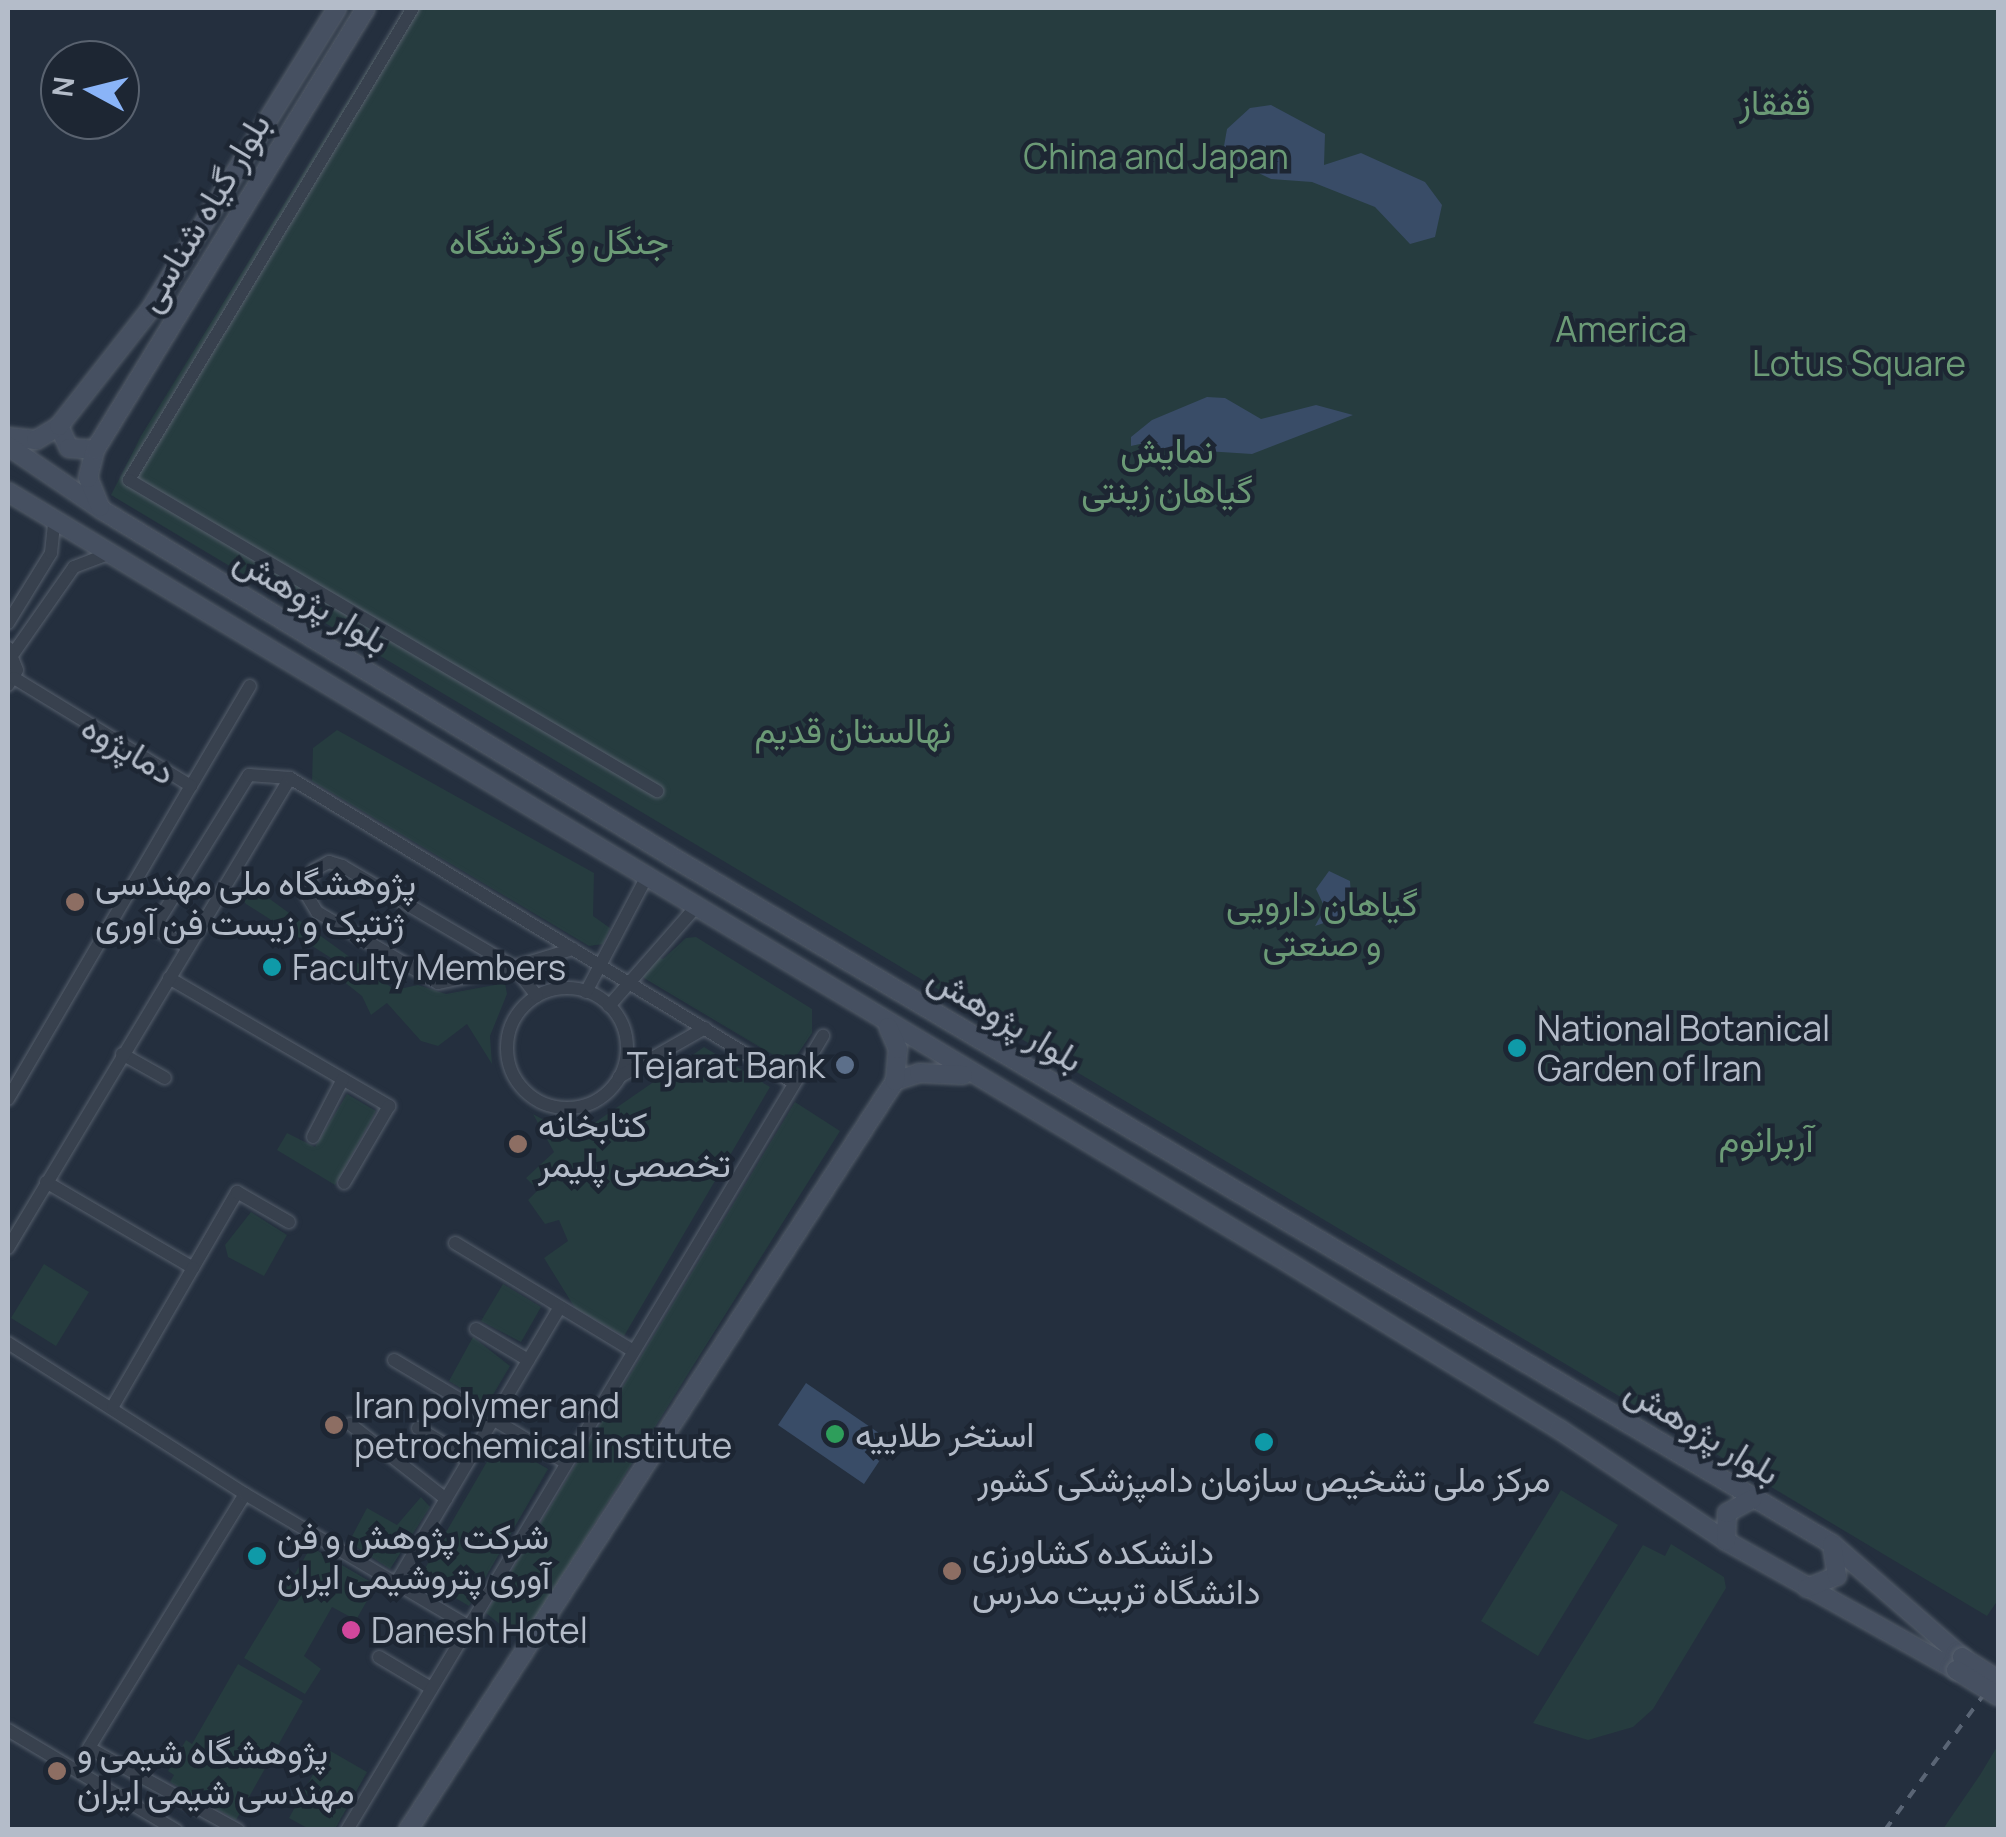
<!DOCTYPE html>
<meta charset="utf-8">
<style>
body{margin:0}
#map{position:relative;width:2006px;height:1837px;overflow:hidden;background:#242f3e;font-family:Manrope,Vazirmatn,sans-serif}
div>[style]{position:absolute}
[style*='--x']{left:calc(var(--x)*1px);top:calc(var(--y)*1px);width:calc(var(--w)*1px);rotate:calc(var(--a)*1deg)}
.green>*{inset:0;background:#263c3f}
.water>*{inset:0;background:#394c67}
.roads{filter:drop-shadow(0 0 2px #565f6c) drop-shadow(0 0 2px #565f6c)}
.street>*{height:12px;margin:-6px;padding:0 6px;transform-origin:6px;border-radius:6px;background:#38414e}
.street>.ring{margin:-6px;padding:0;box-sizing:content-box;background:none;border:12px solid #38414e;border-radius:50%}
.secondary>*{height:18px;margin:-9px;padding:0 9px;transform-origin:9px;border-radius:9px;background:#465061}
.rail>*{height:4px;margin-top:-2px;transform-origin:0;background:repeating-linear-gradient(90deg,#5a6575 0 10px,transparent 0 20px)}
.bridges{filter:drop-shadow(0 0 2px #565f6c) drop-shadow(0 0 2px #565f6c)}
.secondary-bridge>*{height:18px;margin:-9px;padding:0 9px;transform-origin:9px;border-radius:9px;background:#465061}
.dots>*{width:28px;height:28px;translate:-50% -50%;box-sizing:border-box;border:5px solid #1d2633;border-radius:50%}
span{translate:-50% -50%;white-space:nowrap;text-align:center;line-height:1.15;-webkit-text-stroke:9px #1d2633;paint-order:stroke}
.park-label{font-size:35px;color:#6b9a76}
.street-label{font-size:35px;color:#b4bcc9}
.poi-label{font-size:35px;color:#b4bcc9}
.left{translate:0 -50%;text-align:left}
.right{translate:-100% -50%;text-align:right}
.frame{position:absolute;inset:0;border:10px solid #b4bcc9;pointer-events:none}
.north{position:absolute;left:40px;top:40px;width:100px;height:100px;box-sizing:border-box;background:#1d2633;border:2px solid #59626f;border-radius:50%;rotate:277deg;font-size:28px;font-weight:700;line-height:40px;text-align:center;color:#b4bcc9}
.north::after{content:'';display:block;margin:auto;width:35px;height:45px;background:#8ab4f8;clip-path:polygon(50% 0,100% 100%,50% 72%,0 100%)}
</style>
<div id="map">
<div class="green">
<i style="clip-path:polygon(405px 8px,1998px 8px,1998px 1600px,1987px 1616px,111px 495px,141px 436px)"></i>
<i style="clip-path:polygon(337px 730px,594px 873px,593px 916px,610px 928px,603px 944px,589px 946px,312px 781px,313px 748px)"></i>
<i style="clip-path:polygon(245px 881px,395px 990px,418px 985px,446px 994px,505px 983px,507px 994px,490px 1036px,492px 1064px,467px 1024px,438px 1046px,421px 1041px,387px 1003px,371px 1015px,362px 996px,338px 977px,342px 965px,246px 904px,237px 893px)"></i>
<i style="clip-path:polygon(696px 937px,812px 1009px,812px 1033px,790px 1065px,644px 978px,642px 971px,655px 956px,663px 959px,686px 938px)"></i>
<i style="clip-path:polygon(704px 1047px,770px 1087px,624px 1336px,575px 1308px,544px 1258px,568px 1241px,559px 1220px,545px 1224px,528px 1200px,538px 1190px,526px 1178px,554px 1152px,533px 1114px,549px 1123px,590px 1126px)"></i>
<i style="clip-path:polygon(347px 1094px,376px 1111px,335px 1185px,277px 1150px,287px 1133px,315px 1147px)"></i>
<i style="clip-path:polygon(795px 1102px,840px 1131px,521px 1641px,486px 1613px)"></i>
<i style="clip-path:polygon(251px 1212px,287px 1235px,264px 1276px,228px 1257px,225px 1245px)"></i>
<i style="clip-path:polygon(44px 1264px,89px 1292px,56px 1346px,11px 1318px)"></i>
<i style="clip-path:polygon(503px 1284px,541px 1307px,521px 1342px,481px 1321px)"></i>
<i style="clip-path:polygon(473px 1337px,510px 1366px,491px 1398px,482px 1401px,449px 1381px)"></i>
<i style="clip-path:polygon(499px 1441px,548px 1469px,469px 1606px,420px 1577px)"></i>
<i style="clip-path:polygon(1561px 1490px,1618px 1525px,1538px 1656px,1481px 1621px)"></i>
<i style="clip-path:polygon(421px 1497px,430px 1507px,390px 1569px,349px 1542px,367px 1508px,397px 1525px)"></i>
<i style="clip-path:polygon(1671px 1544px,1724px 1577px,1726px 1588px,1653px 1709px,1633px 1727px,1588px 1740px,1533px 1723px,1643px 1545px,1665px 1556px)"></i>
<i style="clip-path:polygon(311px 1547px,376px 1585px,356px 1620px,332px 1607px,304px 1656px,321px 1669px,305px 1694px,244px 1658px)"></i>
<i style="clip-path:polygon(238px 1664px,303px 1701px,236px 1820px,170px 1782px,174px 1775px,168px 1771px,186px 1740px,192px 1744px)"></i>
<i style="clip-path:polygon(1998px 1745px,1998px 1829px,1943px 1829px,1980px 1775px)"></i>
<i style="clip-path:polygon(327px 1749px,367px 1772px,335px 1829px,309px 1829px,289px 1818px)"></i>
</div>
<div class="water">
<i style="clip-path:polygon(1271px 105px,1325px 134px,1324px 165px,1361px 153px,1425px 182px,1442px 205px,1435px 237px,1410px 244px,1375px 207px,1312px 182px,1271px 179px,1234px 161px,1224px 146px,1227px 129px,1250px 108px)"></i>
<i style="clip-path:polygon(1207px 397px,1225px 398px,1261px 419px,1316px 405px,1353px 415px,1252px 454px,1159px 448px,1149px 442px,1131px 446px,1131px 437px,1152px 420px)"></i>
<i style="clip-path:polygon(1329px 871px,1350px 881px,1351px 895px,1336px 919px,1315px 926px,1325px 908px,1316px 889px)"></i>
<i style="clip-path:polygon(806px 1383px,892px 1442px,864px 1484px,778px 1425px)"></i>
</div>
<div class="roads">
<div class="street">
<i style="--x:413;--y:8;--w:551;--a:121.04"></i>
<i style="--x:129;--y:480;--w:613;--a:30.5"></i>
<i style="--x:8;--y:623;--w:82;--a:-58.4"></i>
<i style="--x:51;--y:553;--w:31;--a:-84"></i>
<i style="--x:13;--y:654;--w:106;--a:-55"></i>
<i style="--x:74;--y:567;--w:34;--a:-21"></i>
<i style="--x:8;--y:685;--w:17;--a:-59"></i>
<i style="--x:17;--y:670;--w:24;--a:-112"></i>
<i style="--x:191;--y:786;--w:116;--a:-59.5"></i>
<i style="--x:329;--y:862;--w:14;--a:17"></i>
<i style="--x:342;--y:866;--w:199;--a:30.4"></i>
<i style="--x:514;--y:967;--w:78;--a:168.1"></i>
<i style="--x:438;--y:983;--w:140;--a:-149.6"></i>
<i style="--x:317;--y:912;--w:21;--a:-121"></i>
<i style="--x:306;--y:894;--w:25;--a:-72"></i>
<i style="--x:314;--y:870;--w:17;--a:-28"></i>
<i style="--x:188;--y:947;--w:39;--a:-151"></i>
<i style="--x:154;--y:928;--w:180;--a:-58.2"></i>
<i style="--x:249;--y:775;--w:41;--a:4.2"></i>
<i style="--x:169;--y:978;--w:255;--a:30.2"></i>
<i style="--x:389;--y:1106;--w:89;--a:120.3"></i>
<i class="ring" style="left:507px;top:988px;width:108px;height:108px"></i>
<i style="--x:586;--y:992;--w:127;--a:-62.2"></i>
<i style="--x:537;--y:996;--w:37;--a:-128"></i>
<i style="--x:514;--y:967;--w:62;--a:-17"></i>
<i style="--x:609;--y:1006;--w:129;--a:-48.8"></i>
<i style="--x:122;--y:1054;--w:49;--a:29.2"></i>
<i style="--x:619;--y:1077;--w:99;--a:-29.7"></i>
<i style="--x:8;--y:1099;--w:363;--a:-59.7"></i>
<i style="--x:191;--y:786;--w:207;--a:-148.6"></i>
<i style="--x:313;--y:1137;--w:65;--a:-62.7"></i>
<i style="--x:46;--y:1182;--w:170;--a:30.3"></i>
<i style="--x:193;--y:1268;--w:88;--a:-59.9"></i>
<i style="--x:237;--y:1192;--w:60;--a:30"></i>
<i style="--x:455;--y:1243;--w:208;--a:31.2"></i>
<i style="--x:8;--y:1248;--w:548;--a:-59.04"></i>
<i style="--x:290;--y:778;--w:589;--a:31.18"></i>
<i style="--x:476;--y:1329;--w:61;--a:30.8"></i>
<i style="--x:8;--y:1343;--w:281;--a:32.5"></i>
<i style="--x:245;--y:1494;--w:298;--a:121.6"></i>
<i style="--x:89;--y:1748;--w:170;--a:28.8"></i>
<i style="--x:394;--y:1360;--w:200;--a:30.9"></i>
<i style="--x:113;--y:1406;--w:160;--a:-59.9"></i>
<i style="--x:350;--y:1424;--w:122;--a:38"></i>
<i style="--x:418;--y:1428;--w:60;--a:31.3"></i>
<i style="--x:245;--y:1494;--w:259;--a:30.6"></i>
<i style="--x:396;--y:1583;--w:321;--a:-59.3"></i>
<i style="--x:379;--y:1657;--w:61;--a:30.8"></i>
<i style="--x:8;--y:1730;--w:196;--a:30.8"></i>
<i style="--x:347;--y:1830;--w:926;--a:-59.06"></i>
</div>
<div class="secondary">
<i style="--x:59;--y:426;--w:24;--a:66"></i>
<i style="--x:69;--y:448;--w:26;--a:4"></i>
<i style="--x:8;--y:437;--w:28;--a:6"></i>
<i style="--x:36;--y:440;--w:27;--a:-31"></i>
<i style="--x:59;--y:426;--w:147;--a:-51.9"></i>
<i style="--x:150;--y:310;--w:355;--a:-58.2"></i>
<i style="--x:8;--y:446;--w:114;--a:34.2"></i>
<i style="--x:102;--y:510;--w:675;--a:31.31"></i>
<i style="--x:679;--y:861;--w:1340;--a:30.64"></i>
<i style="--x:1832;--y:1544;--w:172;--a:41"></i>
<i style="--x:8;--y:492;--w:1495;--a:31.04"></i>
<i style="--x:1289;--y:1263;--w:317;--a:31.6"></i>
<i style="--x:1559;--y:1429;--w:201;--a:33.8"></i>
<i style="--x:1726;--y:1541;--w:264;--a:29.3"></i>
<i style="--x:100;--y:507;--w:31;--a:-112"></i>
<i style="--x:88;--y:478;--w:29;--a:-76"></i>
<i style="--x:95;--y:450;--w:518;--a:-58.49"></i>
<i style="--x:895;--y:1081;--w:25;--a:-18"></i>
<i style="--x:919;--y:1073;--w:44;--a:2.6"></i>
<i style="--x:1726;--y:1541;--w:28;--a:-88"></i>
<i style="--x:1727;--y:1513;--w:29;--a:-29"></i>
<i style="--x:1807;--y:1588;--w:32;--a:-22"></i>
<i style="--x:1837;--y:1576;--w:32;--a:-99"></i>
<i style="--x:408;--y:1830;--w:893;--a:-56.97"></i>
<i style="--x:895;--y:1081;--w:32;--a:-85"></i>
<i style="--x:898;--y:1049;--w:24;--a:-114"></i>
</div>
</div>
<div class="rail">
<i style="--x:1885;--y:1830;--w:192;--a:-53.9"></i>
</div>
<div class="bridges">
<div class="secondary-bridge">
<i style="--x:1962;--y:1657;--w:43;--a:32.6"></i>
<i style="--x:1956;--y:1670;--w:49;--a:31.8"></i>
</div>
</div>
<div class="dots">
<i style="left:75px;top:902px;background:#8d6e63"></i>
<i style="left:272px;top:967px;background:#0f9aa8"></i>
<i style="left:1517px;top:1048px;background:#0f9aa8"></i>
<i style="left:845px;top:1065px;background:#5c6f8a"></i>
<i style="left:518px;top:1144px;background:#8d6e63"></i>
<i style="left:334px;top:1425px;background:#8d6e63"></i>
<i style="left:835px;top:1434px;background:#2e9e5b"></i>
<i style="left:1264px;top:1442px;background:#0f9aa8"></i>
<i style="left:257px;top:1556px;background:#0f9aa8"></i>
<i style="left:952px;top:1571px;background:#8d6e63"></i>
<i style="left:351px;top:1630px;background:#d1479c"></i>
<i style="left:57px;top:1771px;background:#8d6e63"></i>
</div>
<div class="park-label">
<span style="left:1775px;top:102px">قفقاز</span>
<span style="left:1156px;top:156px">China and Japan</span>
<span style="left:559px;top:241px">جنگل و گردشگاه</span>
<span style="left:1621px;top:329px">America</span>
<span style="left:1859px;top:363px">Lotus Square</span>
<span style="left:1167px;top:470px">نمایش<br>گیاهان زینتی</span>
<span style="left:853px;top:730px">نهالستان قدیم</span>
<span style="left:1322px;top:923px">گیاهان دارویی<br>و صنعتی</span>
<span style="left:1766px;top:1139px">آربرانوم</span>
</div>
<div class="street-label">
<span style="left:203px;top:212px;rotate:-59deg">بلوار گیاه شناسی</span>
<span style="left:312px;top:600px;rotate:31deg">بلوار پژوهش</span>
<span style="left:129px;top:749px;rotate:31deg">دماپژوه</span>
<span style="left:1006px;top:1018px;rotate:31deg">بلوار پژوهش</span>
<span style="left:1703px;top:1431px;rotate:31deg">بلوار پژوهش</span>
</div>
<div class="poi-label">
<span class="left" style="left:95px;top:902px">پژوهشگاه ملی مهندسی<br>ژنتیک و زیست فن آوری</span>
<span class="left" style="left:292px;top:967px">Faculty Members</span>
<span class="left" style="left:1537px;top:1048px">National Botanical<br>Garden of Iran</span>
<span class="right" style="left:825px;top:1065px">Tejarat Bank</span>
<span class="left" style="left:538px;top:1144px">کتابخانه<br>تخصصی پلیمر</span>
<span class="left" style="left:354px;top:1425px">Iran polymer and<br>petrochemical institute</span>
<span class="left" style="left:855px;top:1434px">استخر طلاییه</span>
<span style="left:1264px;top:1479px">مرکز ملی تشخیص سازمان دامپزشکی کشور</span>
<span class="left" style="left:277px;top:1556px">شرکت پژوهش و فن<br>آوری پتروشیمی ایران</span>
<span class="left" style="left:972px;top:1571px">دانشکده کشاورزی<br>دانشگاه تربیت مدرس</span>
<span class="left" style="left:371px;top:1630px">Danesh Hotel</span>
<span class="left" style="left:77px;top:1771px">پژوهشگاه شیمی و<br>مهندسی شیمی ایران</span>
</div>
<div class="frame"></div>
<div class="north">N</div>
</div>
